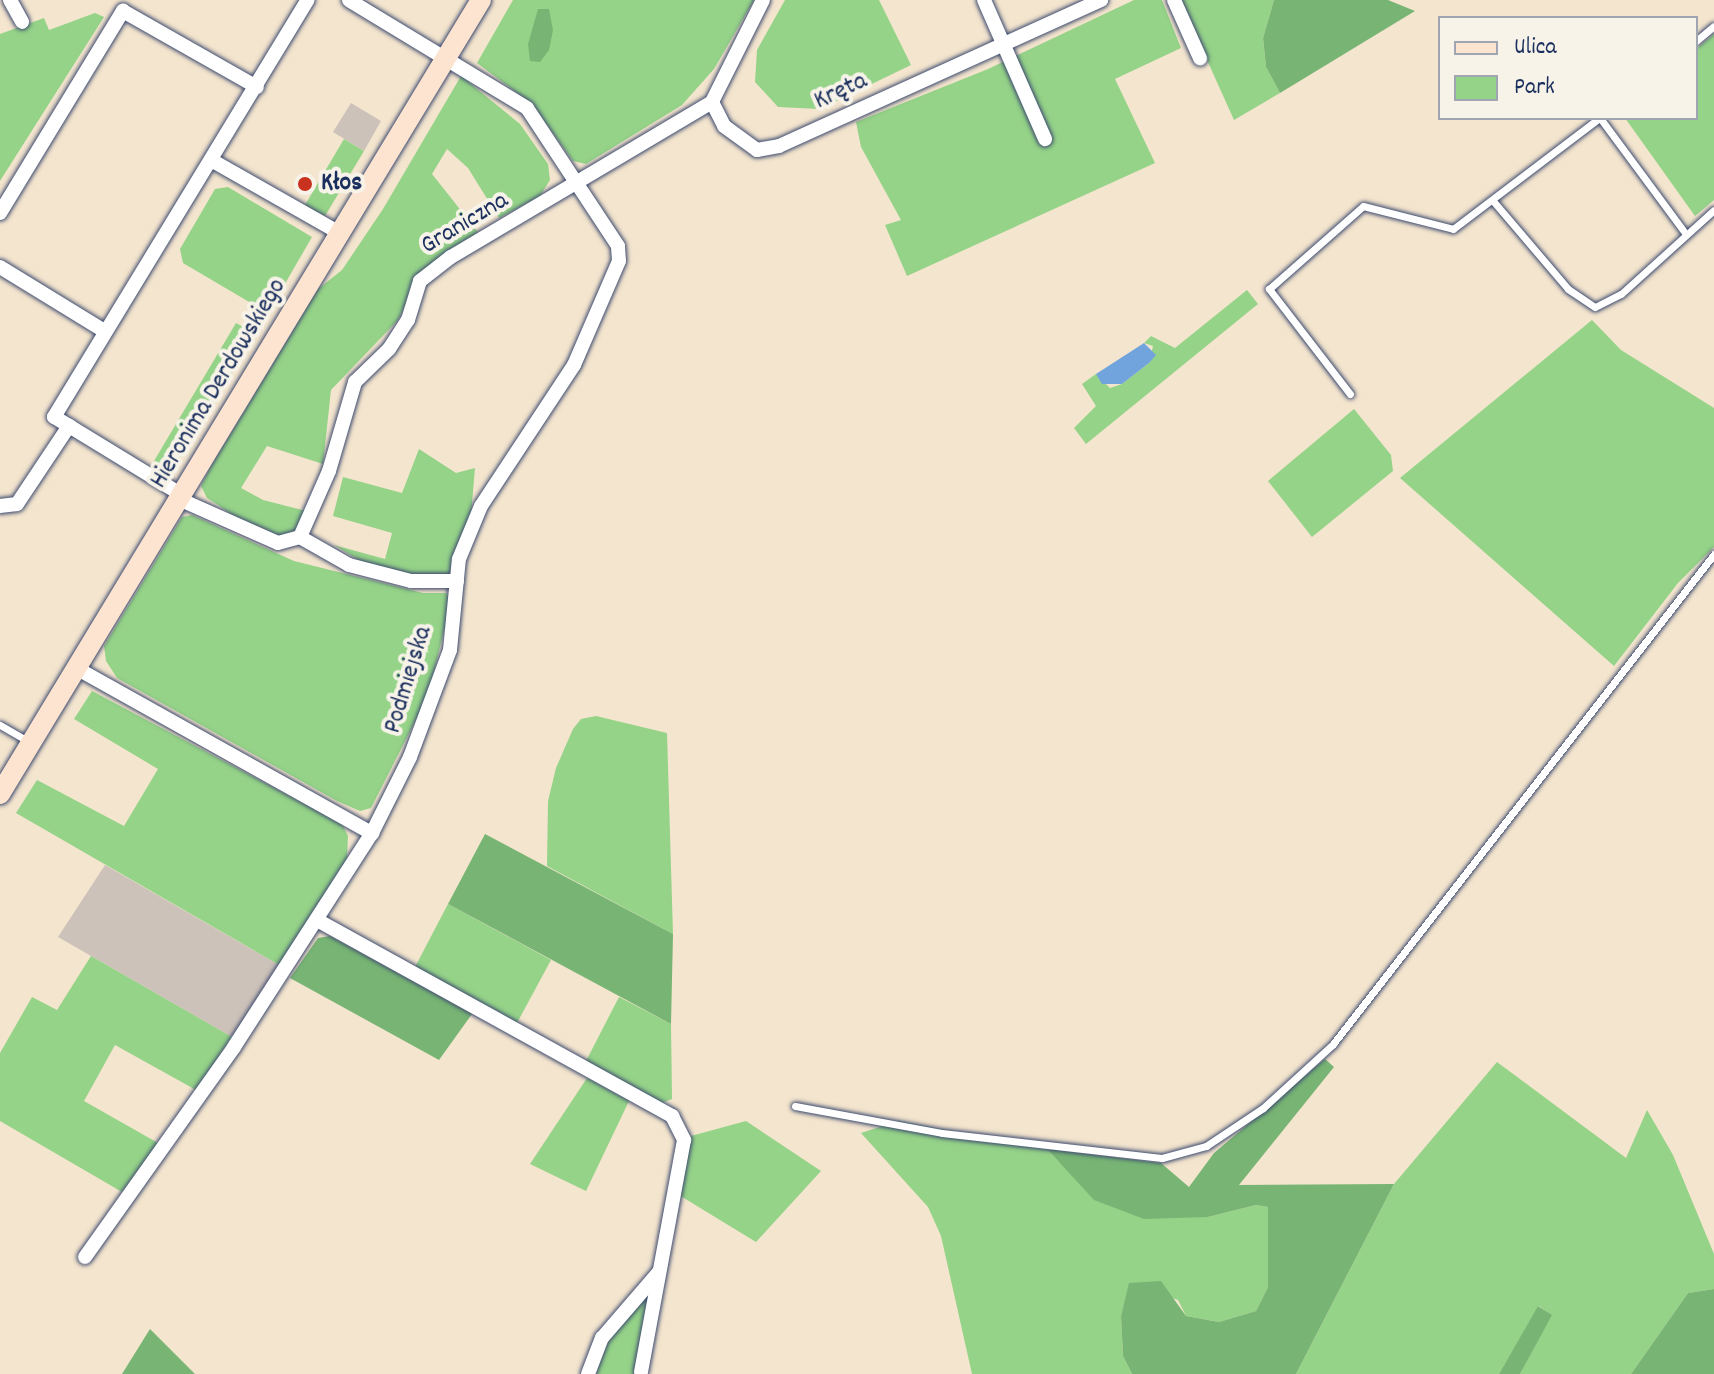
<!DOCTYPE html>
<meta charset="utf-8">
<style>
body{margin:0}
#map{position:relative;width:1714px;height:1374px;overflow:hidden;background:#f4e5ce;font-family:Dekko,sans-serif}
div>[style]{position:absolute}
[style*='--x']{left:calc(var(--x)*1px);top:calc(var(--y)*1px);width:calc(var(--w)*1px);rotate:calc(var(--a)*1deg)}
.industrial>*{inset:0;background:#cdc2b9}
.green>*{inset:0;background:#95d388}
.forest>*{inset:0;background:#78b574}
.water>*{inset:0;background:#71a4dd}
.roads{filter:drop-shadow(0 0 2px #3c4a6f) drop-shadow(0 0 2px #3c4a6f)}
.lane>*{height:7px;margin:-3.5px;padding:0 3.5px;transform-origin:3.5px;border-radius:3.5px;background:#fff}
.street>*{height:14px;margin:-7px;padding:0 7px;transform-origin:7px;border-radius:7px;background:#fff}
.secondary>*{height:20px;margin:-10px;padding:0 10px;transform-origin:10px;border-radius:10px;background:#fde4d0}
.dots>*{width:22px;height:22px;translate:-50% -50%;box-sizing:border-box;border:4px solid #f7f3e8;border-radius:50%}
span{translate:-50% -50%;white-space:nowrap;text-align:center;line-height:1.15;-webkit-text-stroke:8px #f7f3e8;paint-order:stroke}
.street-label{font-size:26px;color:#1b2f5e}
.poi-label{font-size:26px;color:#1b2f5e;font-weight:700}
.left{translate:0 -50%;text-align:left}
.legend{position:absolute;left:1438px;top:16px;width:260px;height:104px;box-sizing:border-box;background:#f7f3e8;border:2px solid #9fa5b1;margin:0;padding:10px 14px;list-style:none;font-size:24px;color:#1b2f5e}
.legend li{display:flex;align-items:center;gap:16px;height:40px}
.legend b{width:40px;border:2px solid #9fa5b1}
</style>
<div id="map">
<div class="industrial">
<i style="clip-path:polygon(351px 103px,381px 121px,364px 151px,333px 132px)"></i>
<i style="clip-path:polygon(105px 865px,281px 966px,232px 1037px,58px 937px)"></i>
</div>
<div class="green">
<i style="clip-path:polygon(513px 0,754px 0,714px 69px,682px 105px,586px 164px,573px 161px,532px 104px,477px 63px)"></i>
<i style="clip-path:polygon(785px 0,879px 0,911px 65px,820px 109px,778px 107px,755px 82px,757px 50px)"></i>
<i style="clip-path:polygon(1134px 0,1162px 0,1181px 48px,1115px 79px,1155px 163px,907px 276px,885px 225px,901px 220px,861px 147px,856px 122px,988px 69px)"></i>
<i style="clip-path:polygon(1180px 0,1274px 0,1263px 38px,1266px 67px,1280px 93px,1234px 120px)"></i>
<i style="clip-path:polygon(95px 13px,104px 17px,0 181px,0 34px,44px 18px,49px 30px)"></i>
<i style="clip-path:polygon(1714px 34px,1714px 200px,1695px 216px,1625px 118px,1696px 118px,1696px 49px)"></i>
<i style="clip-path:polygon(461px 76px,520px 124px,548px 164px,550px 180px,540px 196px,499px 218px,468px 168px,447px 149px,432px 174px,478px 232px,421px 273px,398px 320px,331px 390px,323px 464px,267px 446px,241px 488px,263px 500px,310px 512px,299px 533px,285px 538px,236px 517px,207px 498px,201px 486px,211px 466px,318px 289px,342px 270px,383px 209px)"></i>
<i style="clip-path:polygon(344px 139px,364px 151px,325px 216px,305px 205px)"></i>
<i style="clip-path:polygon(228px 187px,312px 237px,268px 313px,183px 263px,180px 249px,215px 189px)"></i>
<i style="clip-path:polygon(1247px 290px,1258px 304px,1086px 444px,1074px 428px,1096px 406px,1082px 384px,1096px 374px,1110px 388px,1122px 384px,1149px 363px,1153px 346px,1144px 343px,1151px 336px,1175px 348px)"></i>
<i style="clip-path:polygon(1592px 320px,1621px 350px,1714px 408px,1714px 547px,1678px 583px,1614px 666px,1400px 478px)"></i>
<i style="clip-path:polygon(236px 323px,256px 334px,171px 472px,154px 461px)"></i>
<i style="clip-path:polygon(1354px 409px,1391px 455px,1393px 471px,1312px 537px,1268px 481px)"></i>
<i style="clip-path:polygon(419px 449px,456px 473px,475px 468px,471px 515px,454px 570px,446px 577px,416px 578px,367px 565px,334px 545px,385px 559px,392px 533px,333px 516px,343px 477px,402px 493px)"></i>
<i style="clip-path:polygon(192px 515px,294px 561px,423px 593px,446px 593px,451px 602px,428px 696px,371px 808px,360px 811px,337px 801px,117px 678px,106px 661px,104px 646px,182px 517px)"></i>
<i style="clip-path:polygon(92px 691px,342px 824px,348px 836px,347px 858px,281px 966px,16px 813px,37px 780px,124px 826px,158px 769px,74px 719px)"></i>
<i style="clip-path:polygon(596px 716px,667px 733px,673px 934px,547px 866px,548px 801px,556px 768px,573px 729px,581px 719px)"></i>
<i style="clip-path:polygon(448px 904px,551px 960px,517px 1023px,415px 967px)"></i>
<i style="clip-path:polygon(91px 956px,232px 1037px,196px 1090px,115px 1045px,84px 1101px,158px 1143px,122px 1192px,0 1121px,0 1053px,32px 997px,57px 1010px)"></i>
<i style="clip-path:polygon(619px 997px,671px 1024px,672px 1099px,662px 1103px,586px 1061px)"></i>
<i style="clip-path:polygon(1497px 1062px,1626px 1158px,1647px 1110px,1673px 1155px,1714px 1254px,1714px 1289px,1688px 1293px,1631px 1374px,1520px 1374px,1551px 1315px,1539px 1306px,1499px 1374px,1296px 1374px,1394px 1184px)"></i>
<i style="clip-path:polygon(587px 1078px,629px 1101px,586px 1191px,530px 1164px)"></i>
<i style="clip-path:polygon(746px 1121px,821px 1171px,756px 1242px,679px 1195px,691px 1136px)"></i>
<i style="clip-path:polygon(898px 1121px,1047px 1149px,1058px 1161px,1208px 1217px,1256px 1205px,1268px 1207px,1268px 1287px,1256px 1311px,1219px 1322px,1186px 1316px,1178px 1300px,1130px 1283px,1121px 1316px,1123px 1356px,1132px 1374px,972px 1374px,941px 1236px,928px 1207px,861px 1133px)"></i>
<i style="clip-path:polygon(648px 1294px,634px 1374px,596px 1374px,610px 1336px)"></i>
</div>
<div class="forest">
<i style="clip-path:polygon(1274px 0,1388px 0,1415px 11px,1280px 93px,1266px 67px,1263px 38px)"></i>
<i style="clip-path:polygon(538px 9px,549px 9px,553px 30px,549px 50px,540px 62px,530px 61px,528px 44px)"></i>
<i style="clip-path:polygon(485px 834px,673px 934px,671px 1024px,448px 904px)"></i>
<i style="clip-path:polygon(330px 936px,472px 1014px,439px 1060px,290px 978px,318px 938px)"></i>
<i style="clip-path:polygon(1325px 1059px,1334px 1067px,1239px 1185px,1394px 1184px,1296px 1374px,1132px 1374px,1123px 1356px,1121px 1316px,1129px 1283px,1161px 1281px,1186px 1316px,1219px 1322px,1256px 1311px,1268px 1287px,1268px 1207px,1256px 1205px,1208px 1217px,1144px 1219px,1094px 1200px,1047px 1149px,1161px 1163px,1189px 1187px,1214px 1153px)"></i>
<i style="clip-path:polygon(1714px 1289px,1714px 1374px,1631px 1374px,1688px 1293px)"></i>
<i style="clip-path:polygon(1538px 1306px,1552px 1315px,1520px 1374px,1499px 1374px)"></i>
<i style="clip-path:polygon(150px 1329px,195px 1374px,122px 1374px)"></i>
</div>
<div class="water">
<i style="clip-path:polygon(1144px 343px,1156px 355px,1149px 363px,1122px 384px,1102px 384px,1096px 374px)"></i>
</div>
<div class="roads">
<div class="lane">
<i style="--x:1696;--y:41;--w:23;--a:-40"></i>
<i style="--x:1600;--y:118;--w:143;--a:53.5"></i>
<i style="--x:1494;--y:202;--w:114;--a:49.6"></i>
<i style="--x:1568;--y:289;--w:32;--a:34"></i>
<i style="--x:1595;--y:307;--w:29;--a:-27"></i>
<i style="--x:1621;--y:294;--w:125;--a:-42.1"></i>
<i style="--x:1350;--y:394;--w:133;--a:-127.6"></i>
<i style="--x:1269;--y:289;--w:125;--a:-41.4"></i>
<i style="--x:1363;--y:206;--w:93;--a:14.3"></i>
<i style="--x:1453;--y:229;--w:183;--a:-37.2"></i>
<i style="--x:0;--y:725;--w:34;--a:30"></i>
<i style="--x:795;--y:1106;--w:149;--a:10.4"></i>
<i style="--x:942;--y:1133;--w:221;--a:6.5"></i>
<i style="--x:1162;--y:1158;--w:46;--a:-15.3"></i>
<i style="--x:1206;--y:1146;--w:69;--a:-33.7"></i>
<i style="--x:1263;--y:1108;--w:95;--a:-42.4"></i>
<i style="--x:1333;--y:1044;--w:621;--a:-52.13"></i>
</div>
<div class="street">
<i style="--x:10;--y:0;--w:25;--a:61"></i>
<i style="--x:763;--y:0;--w:114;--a:116.6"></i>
<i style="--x:712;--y:102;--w:27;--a:63"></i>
<i style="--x:724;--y:126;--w:41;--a:36"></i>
<i style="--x:757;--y:150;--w:22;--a:-10"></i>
<i style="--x:779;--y:146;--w:354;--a:-24.4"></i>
<i style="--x:984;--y:0;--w:152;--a:66.3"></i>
<i style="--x:1174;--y:0;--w:64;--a:65.9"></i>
<i style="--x:213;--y:161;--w:146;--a:29.6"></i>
<i style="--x:0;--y:213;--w:237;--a:-58.7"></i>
<i style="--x:123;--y:11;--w:154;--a:29.6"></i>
<i style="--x:0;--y:267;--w:121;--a:31.5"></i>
<i style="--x:182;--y:495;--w:150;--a:-148.6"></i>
<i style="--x:54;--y:417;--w:488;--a:-58.7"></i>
<i style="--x:179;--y:499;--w:108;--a:24"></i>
<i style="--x:278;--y:543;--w:23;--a:-15"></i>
<i style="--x:300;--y:537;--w:72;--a:-66.3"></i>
<i style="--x:329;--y:471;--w:93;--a:-73.7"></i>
<i style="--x:355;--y:382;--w:47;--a:-44.1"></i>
<i style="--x:389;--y:349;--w:35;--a:-57"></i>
<i style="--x:408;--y:320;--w:41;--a:-72.9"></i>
<i style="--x:420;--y:281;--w:39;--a:-38"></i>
<i style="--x:451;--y:257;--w:304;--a:-30.7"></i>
<i style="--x:0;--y:506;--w:17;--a:-7"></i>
<i style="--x:17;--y:504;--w:94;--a:-56.3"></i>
<i style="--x:300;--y:537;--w:56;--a:29.7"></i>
<i style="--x:349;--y:565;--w:64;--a:14.5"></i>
<i style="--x:411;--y:581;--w:46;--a:0"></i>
<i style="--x:78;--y:669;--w:337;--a:29.2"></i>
<i style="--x:317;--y:920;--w:406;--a:28.9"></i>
<i style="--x:672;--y:1116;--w:27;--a:63"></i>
<i style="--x:684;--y:1140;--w:236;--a:100.5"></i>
<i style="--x:85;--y:1257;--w:257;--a:-54.6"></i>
<i style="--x:234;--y:1047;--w:255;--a:-57.2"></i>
<i style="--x:372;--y:833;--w:85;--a:-63.4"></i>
<i style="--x:410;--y:757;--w:114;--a:-69.5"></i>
<i style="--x:450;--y:650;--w:91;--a:-84.4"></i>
<i style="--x:459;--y:559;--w:57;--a:-67.5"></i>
<i style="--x:481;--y:506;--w:169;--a:-56.6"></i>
<i style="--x:574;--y:365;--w:113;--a:-66.6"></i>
<i style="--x:619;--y:261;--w:15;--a:-94"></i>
<i style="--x:618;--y:246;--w:165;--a:-123.4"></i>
<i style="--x:527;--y:108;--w:208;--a:-148.8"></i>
<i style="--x:588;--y:1374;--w:39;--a:-69"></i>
<i style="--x:602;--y:1338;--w:87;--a:-49.2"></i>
</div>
<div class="secondary">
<i style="--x:0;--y:794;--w:928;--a:-58.79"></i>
</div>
</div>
<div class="dots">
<i style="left:305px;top:184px;background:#c8321e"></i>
</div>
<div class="street-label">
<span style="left:841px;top:92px;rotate:-25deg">Kręta</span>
<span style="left:465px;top:224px;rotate:-31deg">Graniczna</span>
<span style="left:219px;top:384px;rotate:-59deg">Hieronima Derdowskiego</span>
<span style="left:409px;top:680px;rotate:-73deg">Podmiejska</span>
</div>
<div class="poi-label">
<span class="left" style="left:321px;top:184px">Kłos</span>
</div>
<ul class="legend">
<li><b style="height:10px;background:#fde4d0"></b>Ulica</li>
<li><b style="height:22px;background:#95d388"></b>Park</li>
</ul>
</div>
